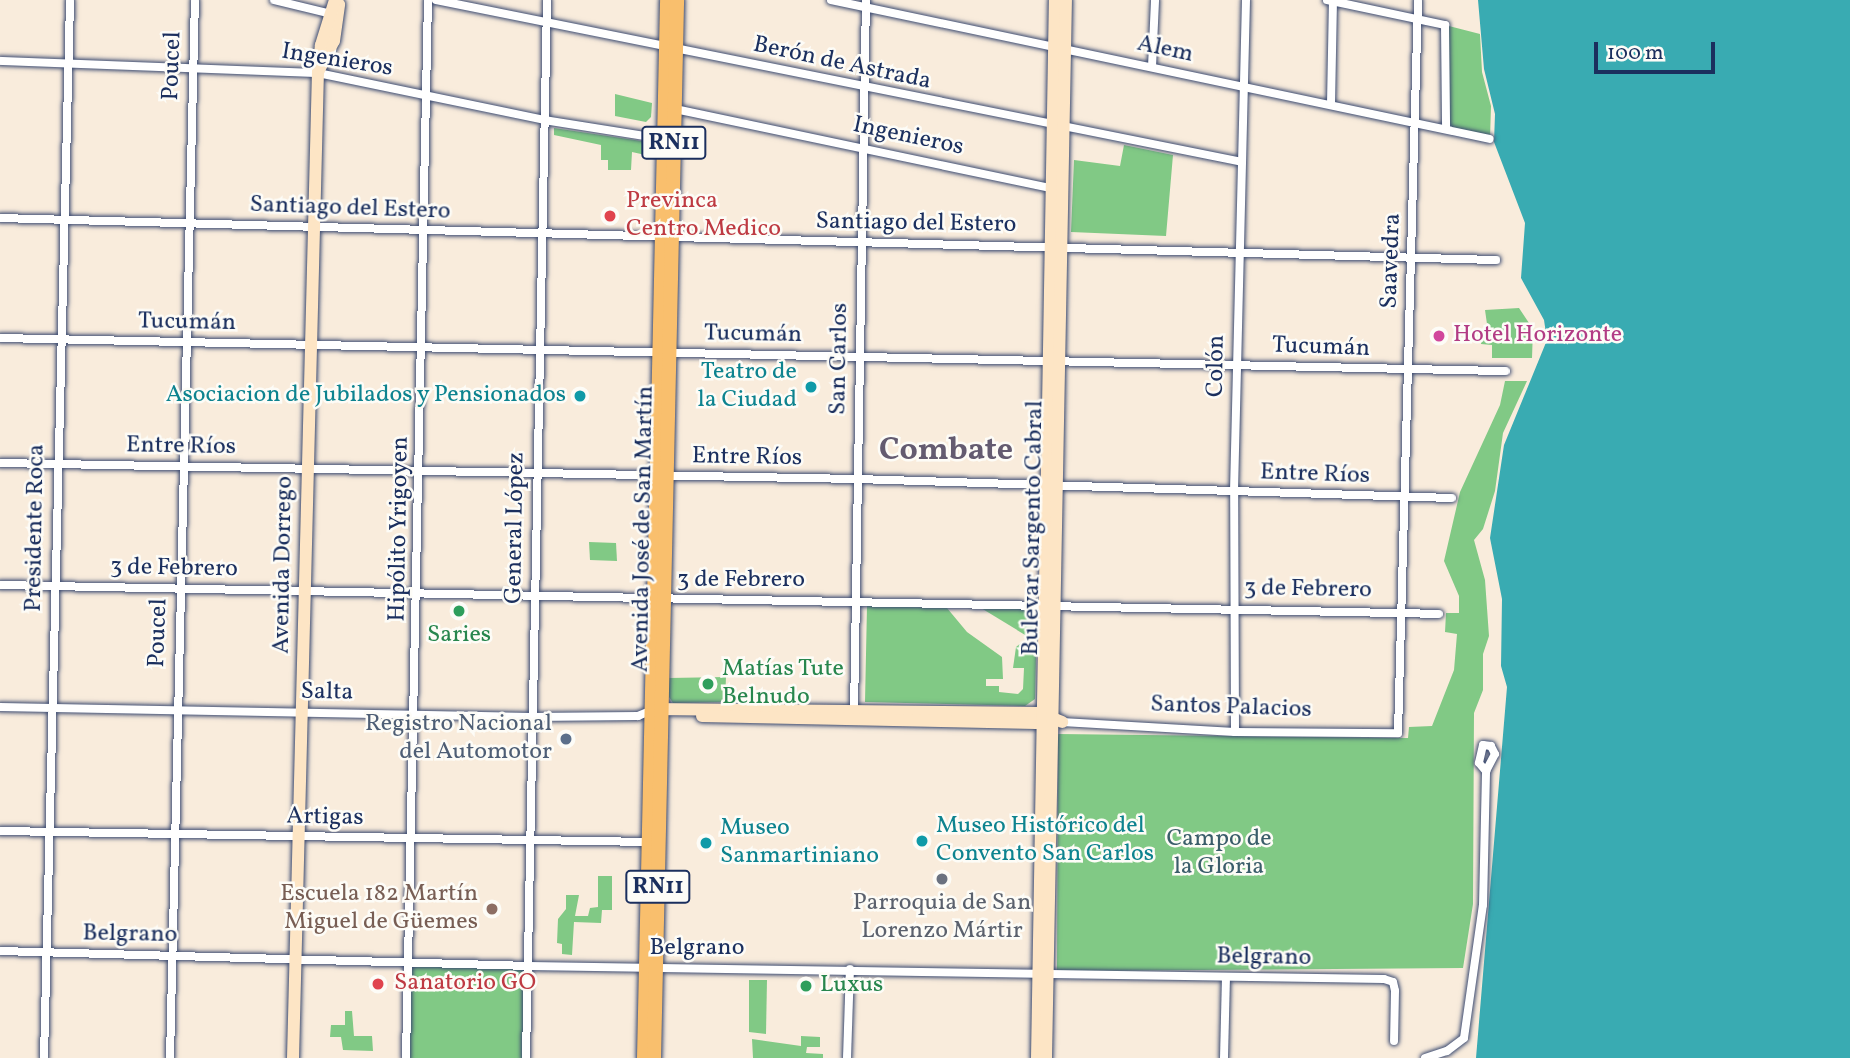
<!DOCTYPE html>
<meta charset="utf-8">
<style>
body{margin:0}
#map{position:relative;width:1850px;height:1058px;overflow:hidden;background:#f9ecdc;font-family:Vollkorn,serif}
div>[style]{position:absolute}
[style*='--x']{left:calc(var(--x)*1px);top:calc(var(--y)*1px);width:calc(var(--w)*1px);rotate:calc(var(--a)*1deg)}
.green>*{inset:0;background:#81c985}
.water>*{inset:0;background:#39abb2}
.roads{filter:drop-shadow(0 0 2px #3c4b71) drop-shadow(0 0 2px #3c4b71)}
.street>*{height:8px;margin:-4px;padding:0 4px;transform-origin:4px;border-radius:4px;background:#fff}
.secondary>*{height:12px;margin:-6px;padding:0 6px;transform-origin:6px;border-radius:6px;background:#fde5c5}
.primary>*{height:14px;margin:-7px;padding:0 7px;transform-origin:7px;border-radius:7px;background:#f9bf6d}
.dots>*{width:19px;height:19px;translate:-50% -50%;box-sizing:border-box;border:4px solid #fdfcf7;border-radius:50%}
span{translate:-50% -50%;white-space:nowrap;text-align:center;line-height:1.15;-webkit-text-stroke:5px #fdfcf7;paint-order:stroke}
.shield-label span{padding:2px 5px;background:#fdfcf7;border:2px solid;border-radius:5px;-webkit-text-stroke-width:0}
.shield-label{font-size:23px;color:#1b2f5e;font-weight:700}
.street-label{font-size:24px;color:#1b2f5e}
.health-label{font-size:24px;color:#be3a42}
.left{translate:0 -50%;text-align:left}
.hotel-label{font-size:24px;color:#b23c85}
.culture-label{font-size:24px;color:#0d838f}
.right{translate:-100% -50%;text-align:right}
.leisure-label{font-size:24px;color:#27864d}
.service-label{font-size:24px;color:#4e5e75}
.park-label{font-size:24px;color:#3a5d6a}
.education-label{font-size:24px;color:#785e54}
.worship-label{font-size:24px;color:#5b616d}
.district-label{font-size:32px;color:#645b70;font-weight:700}
.scale{position:absolute;left:1594px;top:42px;width:121px;height:32px;box-sizing:border-box;border:4px solid #1b2f5e;border-top:0;padding-left:9px;font-size:21px;line-height:24px;white-space:nowrap;color:#1b2f5e;-webkit-text-stroke:5px #fdfcf7;paint-order:stroke}
</style>
<div id="map">
<div class="green">
<i style="clip-path:polygon(1445px 25px,1480px 34px,1482px 72px,1491px 106px,1490px 139px,1446px 128px)"></i>
<i style="clip-path:polygon(615px 94px,652px 103px,651px 117px,646px 122px,615px 116px)"></i>
<i style="clip-path:polygon(554px 128px,655px 143px,659px 158px,632px 152px,631px 170px,608px 170px,608px 160px,601px 160px,601px 145px,554px 135px)"></i>
<i style="clip-path:polygon(1124px 145px,1173px 155px,1166px 236px,1071px 232px,1074px 160px,1120px 166px)"></i>
<i style="clip-path:polygon(1519px 308px,1533px 329px,1532px 358px,1492px 358px,1492px 345px,1481px 344px,1482px 332px,1488px 331px,1485px 310px)"></i>
<i style="clip-path:polygon(1505px 381px,1527px 381px,1503px 433px,1495px 491px,1483px 529px,1474px 540px,1485px 580px,1489px 636px,1483px 654px,1483px 690px,1474px 713px,1473px 904px,1463px 968px,1057px 971px,1058px 734px,1408px 738px,1409px 727px,1432px 726px,1454px 670px,1457px 634px,1445px 632px,1446px 613px,1459px 613px,1459px 596px,1444px 561px,1460px 492px,1500px 405px)"></i>
<i style="clip-path:polygon(589px 542px,616px 543px,617px 561px,590px 560px)"></i>
<i style="clip-path:polygon(867px 606px,947px 608px,967px 632px,1002px 657px,1003px 679px,986px 679px,986px 686px,999px 686px,999px 692px,1018px 694px,1023px 689px,1024px 668px,1013px 668px,1016px 647px,1021px 643px,1036px 657px,1035px 699px,1025px 706px,865px 702px)"></i>
<i style="clip-path:polygon(981px 608px,1030px 608px,1036px 612px,1035px 641px)"></i>
<i style="clip-path:polygon(726px 677px,725px 702px,673px 703px,669px 697px,669px 678px)"></i>
<i style="clip-path:polygon(598px 876px,612px 876px,612px 910px,602px 910px,601px 923px,574px 922px,572px 955px,562px 954px,562px 944px,557px 943px,558px 919px,566px 909px,566px 895px,579px 895px,575px 916px,588px 916px,590px 908px,598px 907px)"></i>
<i style="clip-path:polygon(409px 960px,529px 966px,526px 1058px,406px 1058px)"></i>
<i style="clip-path:polygon(749px 980px,767px 980px,766px 1034px,749px 1032px)"></i>
<i style="clip-path:polygon(345px 1011px,352px 1011px,354px 1036px,372px 1036px,373px 1051px,343px 1050px,341px 1037px,330px 1037px,331px 1025px,345px 1025px)"></i>
<i style="clip-path:polygon(801px 1036px,820px 1037px,820px 1047px,807px 1047px,806px 1053px,823px 1054px,823px 1058px,753px 1058px,752px 1039px,801px 1046px)"></i>
</div>
<div class="water">
<i style="clip-path:polygon(1478px 0,1850px 0,1850px 1058px,1476px 1058px,1507px 687px,1501px 666px,1502px 599px,1490px 538px,1504px 445px,1547px 340px,1544px 320px,1521px 278px,1525px 223px,1494px 142px,1495px 114px,1484px 69px)"></i>
</div>
<div class="roads">
<div class="street">
<i style="--x:274;--y:0;--w:60;--a:13.6"></i>
<i style="--x:436;--y:0;--w:822;--a:11.36"></i>
<i style="--x:831;--y:0;--w:673;--a:11.91"></i>
<i style="--x:1327;--y:0;--w:121;--a:12"></i>
<i style="--x:1445;--y:25;--w:103;--a:89.4"></i>
<i style="--x:0;--y:61;--w:318;--a:2.2"></i>
<i style="--x:318;--y:73;--w:231;--a:11.7"></i>
<i style="--x:544;--y:120;--w:121;--a:9"></i>
<i style="--x:1152;--y:67;--w:67;--a:-87.4"></i>
<i style="--x:1331;--y:104;--w:103;--a:-88.9"></i>
<i style="--x:675;--y:109;--w:384;--a:11.9"></i>
<i style="--x:0;--y:218;--w:1497;--a:1.61"></i>
<i style="--x:0;--y:338;--w:1506;--a:1.26"></i>
<i style="--x:0;--y:463;--w:857;--a:1.07"></i>
<i style="--x:857;--y:479;--w:595;--a:1.83"></i>
<i style="--x:0;--y:585;--w:1439;--a:1.15"></i>
<i style="--x:0;--y:707;--w:531;--a:1.08"></i>
<i style="--x:531;--y:717;--w:107;--a:-0.5"></i>
<i style="--x:638;--y:716;--w:15;--a:-23"></i>
<i style="--x:854;--y:714;--w:714;--a:-89.04"></i>
<i style="--x:1062;--y:722;--w:173;--a:3.3"></i>
<i style="--x:1235;--y:732;--w:163;--a:0.4"></i>
<i style="--x:1398;--y:733;--w:733;--a:-88.44"></i>
<i style="--x:1235;--y:732;--w:241;--a:-90.2"></i>
<i style="--x:1234;--y:491;--w:491;--a:-88.6"></i>
<i style="--x:0;--y:831;--w:649;--a:0.97"></i>
<i style="--x:0;--y:951;--w:529;--a:1.62"></i>
<i style="--x:529;--y:966;--w:855;--a:0.87"></i>
<i style="--x:1384;--y:979;--w:9;--a:18"></i>
<i style="--x:1393;--y:982;--w:9;--a:77"></i>
<i style="--x:1395;--y:991;--w:50;--a:91.1"></i>
<i style="--x:44;--y:1058;--w:1058;--a:-88.59"></i>
<i style="--x:170;--y:1058;--w:1058;--a:-88.65"></i>
<i style="--x:406;--y:1058;--w:1058;--a:-88.81"></i>
<i style="--x:526;--y:1058;--w:1058;--a:-88.86"></i>
<i style="--x:847;--y:1058;--w:89;--a:-88.1"></i>
<i style="--x:1224;--y:1058;--w:81;--a:-88.6"></i>
<i style="--x:1425;--y:1058;--w:23;--a:-18"></i>
<i style="--x:1447;--y:1051;--w:21;--a:-37"></i>
<i style="--x:1464;--y:1038;--w:134;--a:-81.9"></i>
<i style="--x:1483;--y:905;--w:134;--a:-88.7"></i>
<i style="--x:1486;--y:771;--w:19;--a:-62"></i>
<i style="--x:1495;--y:754;--w:9;--a:-117"></i>
<i style="--x:1491;--y:746;--w:8;--a:-173"></i>
<i style="--x:1483;--y:745;--w:18;--a:103"></i>
<i style="--x:1479;--y:763;--w:11;--a:49"></i>
</div>
<div class="secondary">
<i style="--x:318;--y:72;--w:35;--a:-63"></i>
<i style="--x:334;--y:41;--w:37;--a:-82"></i>
<i style="--x:652;--y:709;--w:388;--a:0.6"></i>
<i style="--x:1040;--y:713;--w:24;--a:22"></i>
<i style="--x:702;--y:716;--w:346;--a:1.2"></i>
<i style="--x:293;--y:1058;--w:985;--a:-88.55"></i>
<i style="--x:318;--y:73;--w:28;--a:-84"></i>
<i style="--x:321;--y:45;--w:47;--a:-72.7"></i>
<i style="--x:1037;--y:1058;--w:1058;--a:-89.03"></i>
<i style="--x:1046;--y:1058;--w:1058;--a:-88.92"></i>
</div>
<div class="primary">
<i style="--x:644;--y:1058;--w:1058;--a:-88.75"></i>
<i style="--x:654;--y:1058;--w:1058;--a:-88.75"></i>
</div>
</div>
<div class="dots">
<i style="left:610px;top:216px;background:#e0444e"></i>
<i style="left:1439px;top:336px;background:#d1479c"></i>
<i style="left:811px;top:387px;background:#0f9aa8"></i>
<i style="left:580px;top:396px;background:#0f9aa8"></i>
<i style="left:459px;top:611px;background:#2e9e5b"></i>
<i style="left:708px;top:684px;background:#2e9e5b"></i>
<i style="left:566px;top:739px;background:#5c6f8a"></i>
<i style="left:922px;top:841px;background:#0f9aa8"></i>
<i style="left:706px;top:843px;background:#0f9aa8"></i>
<i style="left:942px;top:879px;background:#6b7280"></i>
<i style="left:492px;top:909px;background:#8d6e63"></i>
<i style="left:378px;top:984px;background:#e0444e"></i>
<i style="left:806px;top:986px;background:#2e9e5b"></i>
</div>
<div class="shield-label">
<span style="left:674px;top:143px">RN11</span>
<span style="left:658px;top:887px">RN11</span>
</div>
<div class="street-label">
<span style="left:1165px;top:50px;rotate:12deg">Alem</span>
<span style="left:337px;top:61px;rotate:9deg">Ingenieros</span>
<span style="left:842px;top:64px;rotate:12deg">Berón de Astrada</span>
<span style="left:173px;top:66px;rotate:-88deg">Poucel</span>
<span style="left:908px;top:137px;rotate:12deg">Ingenieros</span>
<span style="left:350px;top:209px;rotate:2deg">Santiago del Estero</span>
<span style="left:916px;top:224px;rotate:1deg">Santiago del Estero</span>
<span style="left:1392px;top:261px;rotate:-88deg">Saavedra</span>
<span style="left:187px;top:323px;rotate:1deg">Tucumán</span>
<span style="left:753px;top:335px;rotate:1deg">Tucumán</span>
<span style="left:1321px;top:348px;rotate:2deg">Tucumán</span>
<span style="left:840px;top:359px;rotate:-89deg">San Carlos</span>
<span style="left:1217px;top:366px;rotate:-89deg">Colón</span>
<span style="left:181px;top:447px;rotate:1deg">Entre Ríos</span>
<span style="left:747px;top:458px;rotate:1deg">Entre Ríos</span>
<span style="left:1315px;top:475px;rotate:2deg">Entre Ríos</span>
<span style="left:36px;top:528px;rotate:-89deg">Presidente Roca</span>
<span style="left:516px;top:528px;rotate:-89deg">General López</span>
<span style="left:1034px;top:528px;rotate:-89deg">Bulevar Sargento Cabral</span>
<span style="left:400px;top:529px;rotate:-89deg">Hipólito Yrigoyen</span>
<span style="left:644px;top:529px;rotate:-89deg">Avenida José de San Martín</span>
<span style="left:284px;top:565px;rotate:-89deg">Avenida Dorrego</span>
<span style="left:174px;top:569px;rotate:1deg">3 de Febrero</span>
<span style="left:741px;top:581px">3 de Febrero</span>
<span style="left:1308px;top:590px;rotate:1deg">3 de Febrero</span>
<span style="left:159px;top:633px;rotate:-88deg">Poucel</span>
<span style="left:327px;top:693px;rotate:1deg">Salta</span>
<span style="left:1231px;top:708px;rotate:2deg">Santos Palacios</span>
<span style="left:325px;top:818px;rotate:1deg">Artigas</span>
<span style="left:130px;top:935px;rotate:1deg">Belgrano</span>
<span style="left:697px;top:949px">Belgrano</span>
<span style="left:1264px;top:958px;rotate:1deg">Belgrano</span>
</div>
<div class="health-label">
<span class="left" style="left:626px;top:216px">Previnca<br>Centro Medico</span>
<span class="left" style="left:394px;top:984px">Sanatorio GO</span>
</div>
<div class="hotel-label">
<span class="left" style="left:1453px;top:336px">Hotel Horizonte</span>
</div>
<div class="culture-label">
<span class="right" style="left:797px;top:387px">Teatro de<br>la Ciudad</span>
<span class="right" style="left:566px;top:396px">Asociacion de Jubilados y Pensionados</span>
<span class="left" style="left:936px;top:841px">Museo Histórico del<br>Convento San Carlos</span>
<span class="left" style="left:720px;top:843px">Museo<br>Sanmartiniano</span>
</div>
<div class="leisure-label">
<span style="left:459px;top:636px">Saries</span>
<span class="left" style="left:722px;top:684px">Matías Tute<br>Belnudo</span>
<span class="left" style="left:820px;top:986px">Luxus</span>
</div>
<div class="service-label">
<span class="right" style="left:552px;top:739px">Registro Nacional<br>del Automotor</span>
</div>
<div class="park-label">
<span style="left:1219px;top:854px">Campo de<br>la Gloria</span>
</div>
<div class="education-label">
<span class="right" style="left:478px;top:909px">Escuela 182 Martín<br>Miguel de Güemes</span>
</div>
<div class="worship-label">
<span style="left:942px;top:918px">Parroquia de San<br>Lorenzo Mártir</span>
</div>
<div class="district-label">
<span style="left:946px;top:451px">Combate</span>
</div>
<div class="scale">100 m</div>
</div>
